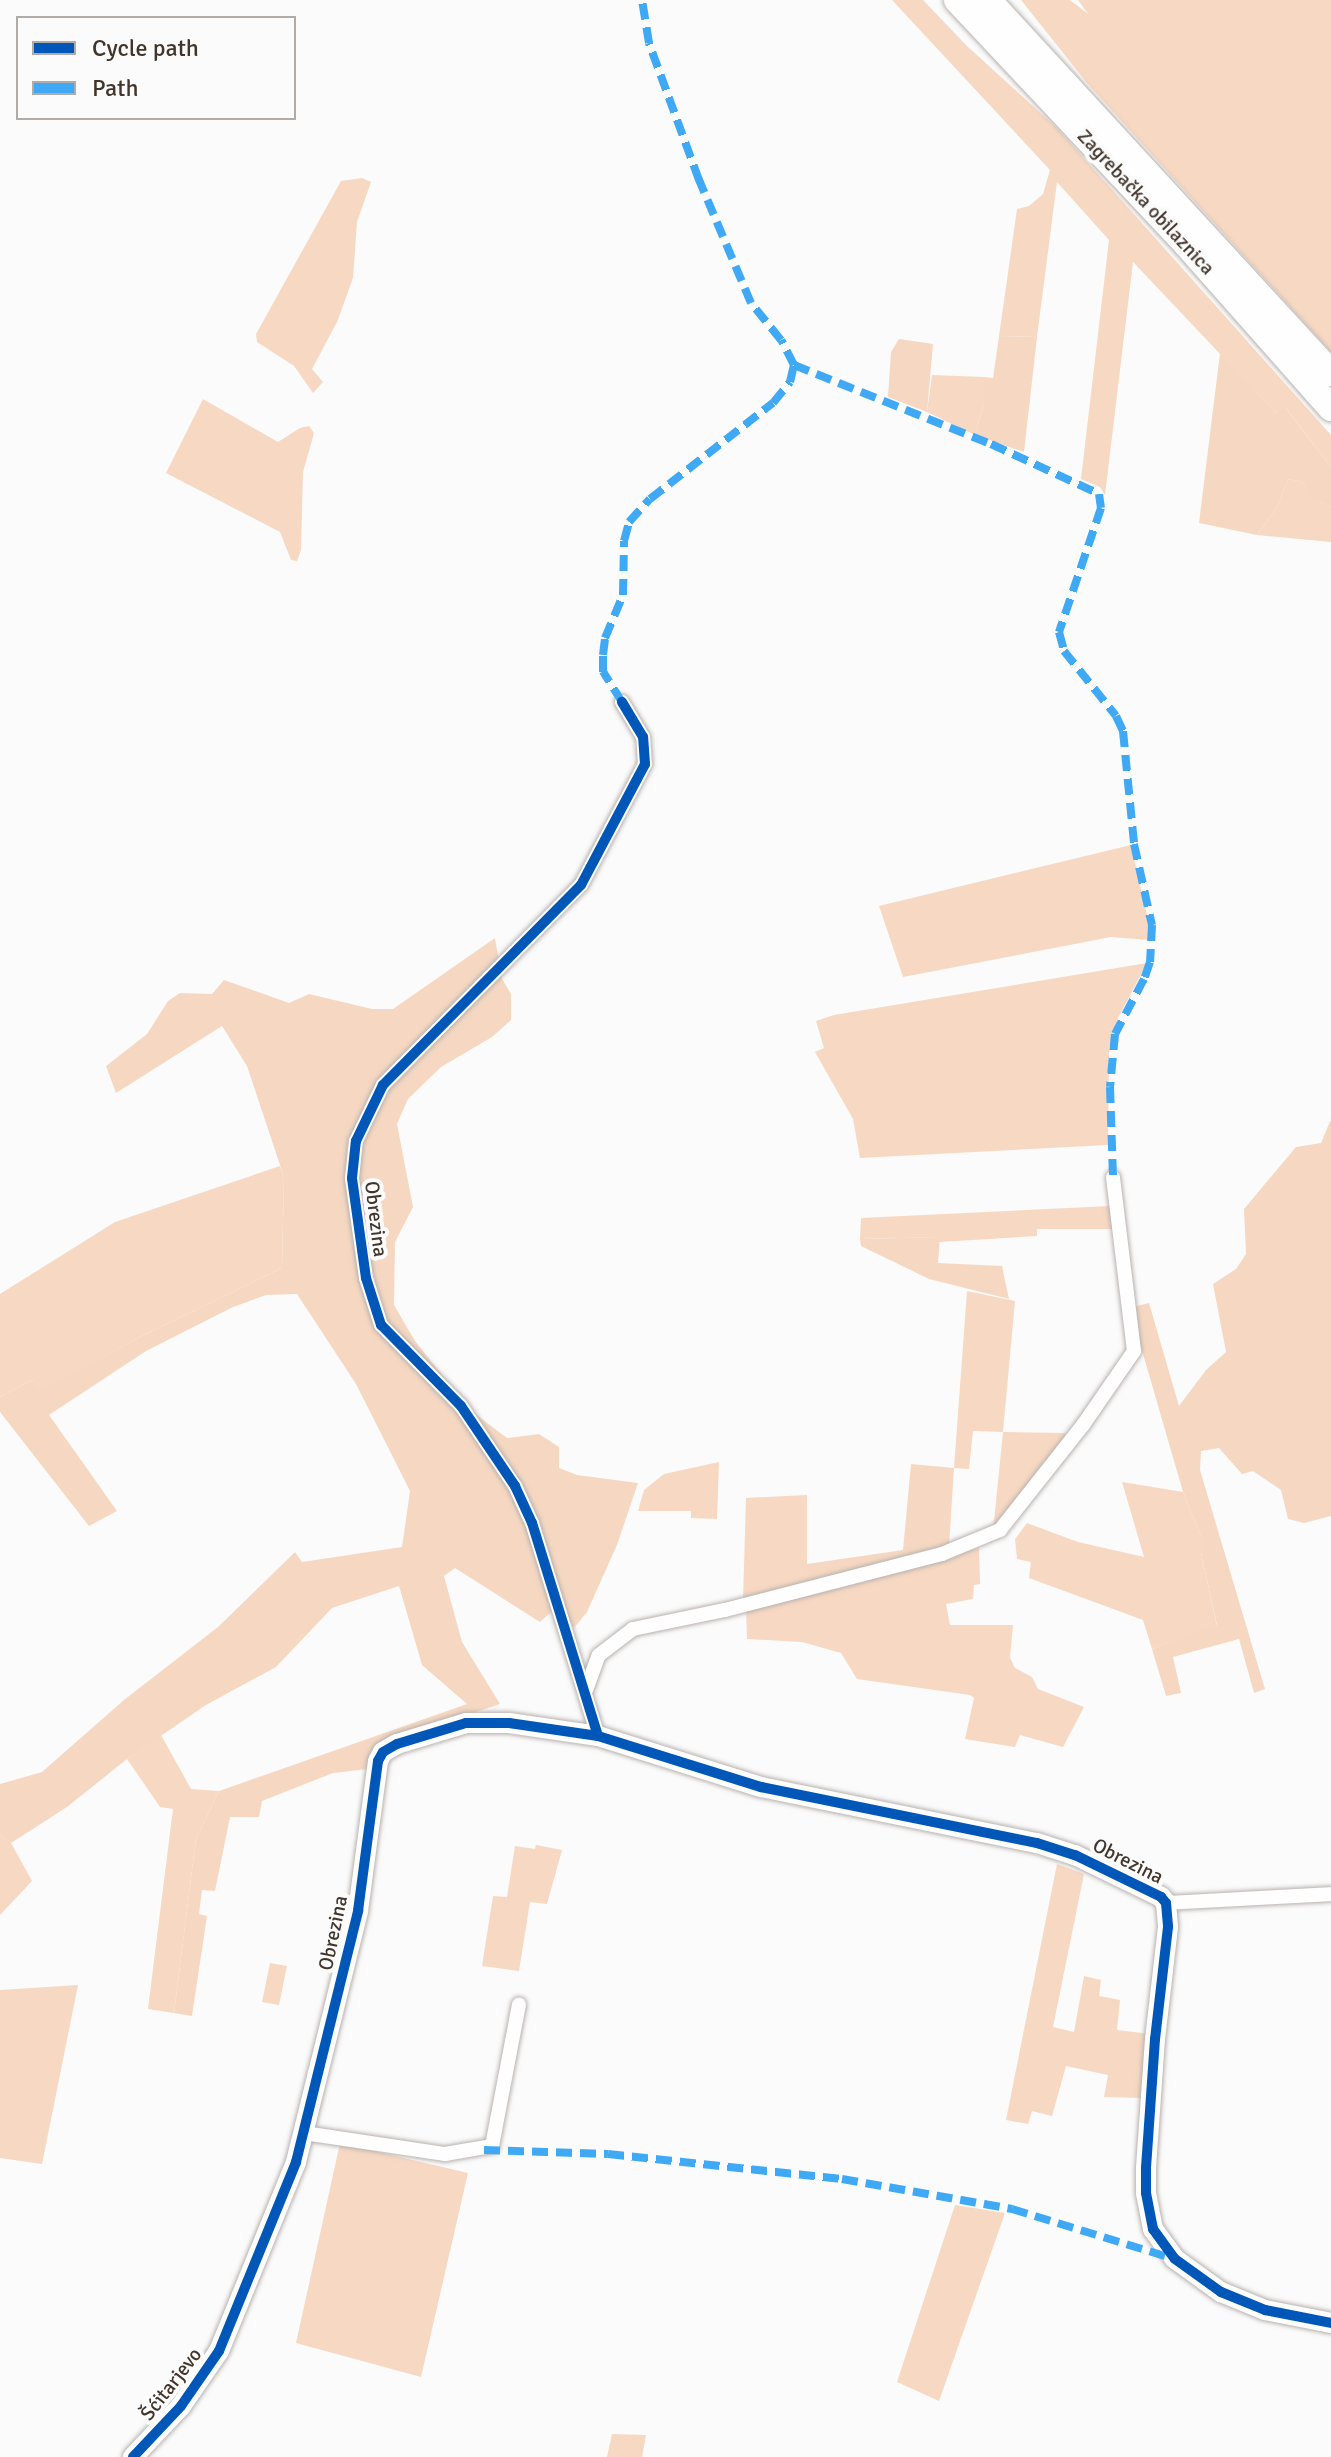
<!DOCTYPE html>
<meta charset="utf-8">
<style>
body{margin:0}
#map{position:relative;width:1331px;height:2457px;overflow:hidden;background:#fbfbfb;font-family:Signika,sans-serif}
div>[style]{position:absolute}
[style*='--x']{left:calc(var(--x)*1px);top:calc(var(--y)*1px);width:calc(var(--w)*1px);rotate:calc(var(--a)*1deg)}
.green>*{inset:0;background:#f7d8c3}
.forest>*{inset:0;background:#f6d8c2}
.roads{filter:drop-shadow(0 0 2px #b8b2af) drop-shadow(0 0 2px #b8b2af)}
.street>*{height:14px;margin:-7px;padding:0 7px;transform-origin:7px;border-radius:7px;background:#fefefe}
.secondary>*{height:20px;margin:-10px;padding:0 10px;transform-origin:10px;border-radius:10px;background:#fefefe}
.highway>*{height:26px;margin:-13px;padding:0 13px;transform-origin:13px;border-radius:13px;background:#fefefe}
.quiet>*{height:8px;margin-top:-4px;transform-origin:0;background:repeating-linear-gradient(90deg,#3fa9f5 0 16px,transparent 0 24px)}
.cycleway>*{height:10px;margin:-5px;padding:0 5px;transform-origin:5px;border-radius:5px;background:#0057b8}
span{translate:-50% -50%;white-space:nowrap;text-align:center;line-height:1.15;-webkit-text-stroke:8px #fbfbfb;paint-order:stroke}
.street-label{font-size:20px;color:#42352c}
.legend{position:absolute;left:16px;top:16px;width:280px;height:104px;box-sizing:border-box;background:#fbfbfb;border:2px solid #b1aca8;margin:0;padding:10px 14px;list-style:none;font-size:24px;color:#42352c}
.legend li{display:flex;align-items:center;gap:16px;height:40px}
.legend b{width:40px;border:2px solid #b1aca8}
</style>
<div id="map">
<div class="green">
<i style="clip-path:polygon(892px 0,923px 0,967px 46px,1057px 128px,1331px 435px,1331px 467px,1285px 407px,1276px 413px,1133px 262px,1105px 495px,1100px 487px,1081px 479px,1109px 240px,1057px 182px,1037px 337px,999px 336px,1017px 209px,1029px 206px,1043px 194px,1050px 170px)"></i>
<i style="clip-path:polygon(1021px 0,1070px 0,1088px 14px,1078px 0,1331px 0,1331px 352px,1087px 83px)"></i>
<i style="clip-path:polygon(362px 178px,371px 182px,357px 222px,353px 278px,337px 322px,312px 369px,323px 382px,313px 393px,294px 366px,257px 342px,256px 334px,341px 181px)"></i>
<i style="clip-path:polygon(932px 375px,984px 377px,984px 404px,975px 435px,927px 412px)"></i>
<i style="clip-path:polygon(203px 399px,278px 442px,300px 428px,309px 426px,314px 433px,303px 472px,301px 550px,297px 561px,291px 560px,280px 532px,166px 473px)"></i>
<i style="clip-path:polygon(1288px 479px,1303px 482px,1311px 498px,1331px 507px,1331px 542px,1257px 535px,1277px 507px)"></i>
<i style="clip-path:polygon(1131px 845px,1147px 915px,1149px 940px,1111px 937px,903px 977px,879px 906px)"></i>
<i style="clip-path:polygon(1147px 963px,1119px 1016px,1109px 1048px,1108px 1145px,860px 1158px,853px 1119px,815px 1052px,824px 1048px,816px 1021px,834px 1015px)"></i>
<i style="clip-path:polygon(280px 1166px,284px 1177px,282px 1268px,142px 1336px,42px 1391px,32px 1380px,0 1397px,0 1294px,115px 1222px)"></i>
<i style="clip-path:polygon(1110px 1206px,1112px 1229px,1037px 1229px,1037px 1236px,939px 1242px,939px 1237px,860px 1239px,861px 1218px)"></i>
<i style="clip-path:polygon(967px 1291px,1015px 1301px,1003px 1432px,1065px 1433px,1064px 1443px,993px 1531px,1003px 1432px,973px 1431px,969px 1469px,954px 1468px)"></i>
<i style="clip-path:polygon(719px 1462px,717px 1519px,691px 1518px,691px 1511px,638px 1511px,644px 1490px,664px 1474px)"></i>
<i style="clip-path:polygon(1122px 1482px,1183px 1492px,1201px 1536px,1201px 1553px,1217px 1626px,1152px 1649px,1143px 1620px,1029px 1578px,1031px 1562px,1017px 1559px,1015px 1539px,1027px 1523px,1078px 1542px,1144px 1557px)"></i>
<i style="clip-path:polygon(807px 1495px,807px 1583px,743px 1600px,746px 1498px)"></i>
<i style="clip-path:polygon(979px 1548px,980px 1584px,974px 1585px,973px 1599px,946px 1604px,950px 1625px,1013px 1625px,1010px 1658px,1015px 1668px,1032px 1677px,1038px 1689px,1084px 1707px,1063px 1747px,1020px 1735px,1015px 1747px,965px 1739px,974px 1698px,970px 1695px,857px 1679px,841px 1653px,802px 1642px,747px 1639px,746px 1609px)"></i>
<i style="clip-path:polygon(161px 1735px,191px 1789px,219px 1791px,196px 1839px,174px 2013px,148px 2009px,173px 1809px,160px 1807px,127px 1759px)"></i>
<i style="clip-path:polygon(0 1835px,11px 1843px,32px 1881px,0 1915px)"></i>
<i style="clip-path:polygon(536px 1845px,562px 1850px,547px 1904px,530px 1902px,519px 1971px,482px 1966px,493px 1896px,507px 1897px,515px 1846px,535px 1849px)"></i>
<i style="clip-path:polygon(1057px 1864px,1084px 1874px,1053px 2027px,1074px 2032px,1084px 1976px,1101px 1980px,1099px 1996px,1120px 2000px,1117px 2030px,1150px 2034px,1145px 2098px,1104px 2097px,1108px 2075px,1066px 2066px,1052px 2116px,1032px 2111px,1028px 2124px,1006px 2120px)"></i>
<i style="clip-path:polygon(270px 1963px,287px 1966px,279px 2005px,262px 2002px)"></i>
<i style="clip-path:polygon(78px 1985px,42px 2164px,0 2158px,0 1990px)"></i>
<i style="clip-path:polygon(340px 2143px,468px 2173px,421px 2377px,296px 2343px)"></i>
<i style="clip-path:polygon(955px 2205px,1005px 2213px,939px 2401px,897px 2382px)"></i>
<i style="clip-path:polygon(612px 2434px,646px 2435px,642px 2457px,607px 2457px)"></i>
</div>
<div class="forest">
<i style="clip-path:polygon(999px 336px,1037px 337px,1024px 452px,975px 435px,984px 404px,984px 377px,993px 378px)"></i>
<i style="clip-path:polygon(899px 339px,933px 344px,927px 412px,888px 397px,891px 352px)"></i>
<i style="clip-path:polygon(1220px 353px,1276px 413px,1284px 406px,1331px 467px,1331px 507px,1310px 498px,1303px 482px,1288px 479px,1277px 507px,1257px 535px,1199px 523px)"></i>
<i style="clip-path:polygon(495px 938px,502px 979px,511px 994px,511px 1020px,492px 1037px,441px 1067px,408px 1099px,397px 1124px,413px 1207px,395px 1242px,394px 1305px,415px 1341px,470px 1410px,507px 1438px,539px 1434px,559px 1447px,559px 1468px,577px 1475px,638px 1483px,617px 1545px,587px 1612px,574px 1628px,560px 1604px,540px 1622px,455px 1568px,444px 1576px,462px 1642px,500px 1704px,458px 1718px,368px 1769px,333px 1773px,262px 1801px,259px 1817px,230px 1817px,215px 1891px,202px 1890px,199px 1914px,207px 1916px,192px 2016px,174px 2013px,196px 1839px,219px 1791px,467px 1704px,422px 1665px,399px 1586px,332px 1608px,276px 1667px,206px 1705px,127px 1759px,67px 1807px,11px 1843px,0 1835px,0 1784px,42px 1772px,124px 1700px,218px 1627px,295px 1552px,302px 1562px,402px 1547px,410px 1491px,356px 1384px,297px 1294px,266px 1295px,233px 1307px,146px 1351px,49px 1415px,117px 1511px,89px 1526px,0 1412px,0 1397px,32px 1380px,42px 1390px,142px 1336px,282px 1268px,284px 1177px,247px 1066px,222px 1026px,116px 1093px,106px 1066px,147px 1034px,168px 1001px,180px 993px,212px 994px,224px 980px,289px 1003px,309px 994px,372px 1009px,393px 1009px)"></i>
<i style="clip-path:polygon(1331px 1119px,1331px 1516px,1304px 1523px,1288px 1519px,1281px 1490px,1253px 1471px,1242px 1474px,1219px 1448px,1201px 1451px,1200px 1470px,1265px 1689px,1254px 1693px,1239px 1639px,1173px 1657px,1181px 1693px,1166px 1696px,1152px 1649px,1217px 1625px,1201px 1553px,1201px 1536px,1183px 1492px,1141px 1347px,1133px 1307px,1149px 1303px,1179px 1406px,1206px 1370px,1226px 1352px,1213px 1284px,1236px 1269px,1246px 1254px,1244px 1209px,1296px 1147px,1321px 1143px)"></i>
<i style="clip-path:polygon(940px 1237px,938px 1263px,1002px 1266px,1009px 1299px,929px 1279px,861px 1246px,860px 1239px)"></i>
<i style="clip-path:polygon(911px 1464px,954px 1468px,949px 1546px,807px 1583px,807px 1564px,903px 1550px)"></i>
</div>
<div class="roads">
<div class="street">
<i style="--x:586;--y:1690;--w:37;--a:-70"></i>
<i style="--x:599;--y:1655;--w:43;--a:-37.4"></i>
<i style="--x:633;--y:1629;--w:94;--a:-11.7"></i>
<i style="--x:725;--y:1610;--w:224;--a:-14.5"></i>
<i style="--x:942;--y:1554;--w:63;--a:-22.5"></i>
<i style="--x:1000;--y:1530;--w:134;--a:-51.7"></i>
<i style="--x:1083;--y:1425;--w:90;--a:-55.4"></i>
<i style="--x:1134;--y:1351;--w:175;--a:-96.9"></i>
<i style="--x:598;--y:1736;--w:223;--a:-107.2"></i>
<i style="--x:532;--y:1523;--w:41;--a:-114.7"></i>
<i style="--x:515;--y:1486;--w:97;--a:-124"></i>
<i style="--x:461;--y:1406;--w:114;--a:-134.6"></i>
<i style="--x:381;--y:1325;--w:49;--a:-107.7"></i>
<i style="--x:366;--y:1278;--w:101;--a:-98"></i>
<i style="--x:352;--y:1178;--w:37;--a:-84"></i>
<i style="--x:356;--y:1141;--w:62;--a:-64.3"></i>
<i style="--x:383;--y:1085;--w:281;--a:-45.3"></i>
<i style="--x:581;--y:885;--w:137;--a:-62.1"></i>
<i style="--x:645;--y:764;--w:27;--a:-94"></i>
<i style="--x:643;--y:737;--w:41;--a:-121"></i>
<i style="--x:1166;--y:1903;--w:165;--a:-3.1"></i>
<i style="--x:304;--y:2133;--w:143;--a:8.5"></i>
<i style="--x:445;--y:2154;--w:48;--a:-9.7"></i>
<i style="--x:492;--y:2146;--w:144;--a:-79.2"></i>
</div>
<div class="secondary">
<i style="--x:133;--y:2457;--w:70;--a:-46.7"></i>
<i style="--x:181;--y:2406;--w:67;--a:-55.4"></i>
<i style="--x:219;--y:2351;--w:204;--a:-67.8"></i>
<i style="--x:296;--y:2162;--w:259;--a:-76.1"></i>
<i style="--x:358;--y:1911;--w:151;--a:-82.4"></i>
<i style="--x:378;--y:1761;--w:10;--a:-61"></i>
<i style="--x:383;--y:1752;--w:16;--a:-30"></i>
<i style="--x:397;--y:1744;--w:72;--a:-16.9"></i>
<i style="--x:466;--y:1723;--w:43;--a:0"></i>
<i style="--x:509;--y:1723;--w:90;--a:8.3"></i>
<i style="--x:598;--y:1736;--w:171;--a:17.4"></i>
<i style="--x:761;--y:1787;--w:282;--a:11.5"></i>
<i style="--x:1037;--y:1843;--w:40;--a:18"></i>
<i style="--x:1075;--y:1855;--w:96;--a:26"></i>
<i style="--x:1161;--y:1897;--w:8;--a:50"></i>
<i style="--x:1166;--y:1903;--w:24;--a:85"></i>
<i style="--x:1168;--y:1927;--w:113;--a:96.6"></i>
<i style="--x:1155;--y:2039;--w:129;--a:94"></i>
<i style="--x:1146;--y:2168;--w:25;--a:90"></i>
<i style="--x:1146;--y:2193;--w:37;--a:79"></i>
<i style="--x:1153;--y:2229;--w:37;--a:54"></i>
<i style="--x:1175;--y:2259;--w:57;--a:35.7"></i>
<i style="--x:1221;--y:2292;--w:48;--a:22.2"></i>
<i style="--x:1265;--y:2310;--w:67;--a:11.1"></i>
</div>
<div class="highway">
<i style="--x:957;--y:0;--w:335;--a:46.8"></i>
<i style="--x:1186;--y:244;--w:219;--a:48.5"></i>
<i style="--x:988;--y:0;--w:507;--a:47.4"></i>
</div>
</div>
<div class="quiet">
<i style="--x:794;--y:365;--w:212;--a:21.9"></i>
<i style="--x:991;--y:444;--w:119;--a:24.8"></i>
<i style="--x:1099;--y:494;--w:14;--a:82"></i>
<i style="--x:1101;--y:508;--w:131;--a:108.7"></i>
<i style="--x:1059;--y:632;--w:20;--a:75"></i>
<i style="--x:1064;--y:651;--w:83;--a:51.3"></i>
<i style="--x:1116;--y:716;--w:17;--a:65"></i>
<i style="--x:1123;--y:731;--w:114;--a:84.4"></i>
<i style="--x:1134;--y:844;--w:83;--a:77.5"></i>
<i style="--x:1152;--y:925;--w:37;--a:93"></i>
<i style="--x:1150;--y:962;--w:18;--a:109"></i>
<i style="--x:1144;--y:979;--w:62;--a:117.8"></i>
<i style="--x:1115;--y:1034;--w:53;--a:95.4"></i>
<i style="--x:1110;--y:1087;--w:90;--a:88.1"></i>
<i style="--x:622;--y:702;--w:36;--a:-122"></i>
<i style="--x:603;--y:672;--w:17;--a:-90"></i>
<i style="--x:603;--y:655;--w:17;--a:-83"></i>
<i style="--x:605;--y:638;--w:47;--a:-67.3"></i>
<i style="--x:623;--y:595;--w:54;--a:-88.9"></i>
<i style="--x:624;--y:541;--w:20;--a:-75"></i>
<i style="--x:629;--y:522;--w:31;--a:-48"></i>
<i style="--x:650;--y:499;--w:156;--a:-38"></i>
<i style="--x:773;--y:403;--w:27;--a:-51"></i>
<i style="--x:790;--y:382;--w:17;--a:-77"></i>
<i style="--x:794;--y:365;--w:28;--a:-117"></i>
<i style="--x:781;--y:340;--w:48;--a:-129"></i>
<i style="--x:751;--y:303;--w:134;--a:-112.9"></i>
<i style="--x:699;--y:180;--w:146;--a:-110.1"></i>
<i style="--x:649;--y:43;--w:44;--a:-99.2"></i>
<i style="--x:484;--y:2150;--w:124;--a:1.8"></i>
<i style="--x:608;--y:2154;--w:235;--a:6.1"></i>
<i style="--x:842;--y:2179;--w:173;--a:10"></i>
<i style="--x:1012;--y:2209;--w:170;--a:17.1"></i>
</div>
<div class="cycleway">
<i style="--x:598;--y:1736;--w:223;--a:-107.2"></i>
<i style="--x:532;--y:1523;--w:41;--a:-114.7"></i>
<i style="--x:515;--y:1486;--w:97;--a:-124"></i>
<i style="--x:461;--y:1406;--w:114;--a:-134.6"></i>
<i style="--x:381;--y:1325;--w:49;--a:-107.7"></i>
<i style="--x:366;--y:1278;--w:101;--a:-98"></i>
<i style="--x:352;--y:1178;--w:37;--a:-84"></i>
<i style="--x:356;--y:1141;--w:62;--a:-64.3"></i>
<i style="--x:383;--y:1085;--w:281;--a:-45.3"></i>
<i style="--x:581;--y:885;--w:137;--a:-62.1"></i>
<i style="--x:645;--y:764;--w:27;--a:-94"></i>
<i style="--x:643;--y:737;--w:41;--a:-121"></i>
<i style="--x:133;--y:2457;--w:70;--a:-46.7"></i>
<i style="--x:181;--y:2406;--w:67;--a:-55.4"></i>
<i style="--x:219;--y:2351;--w:204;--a:-67.8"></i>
<i style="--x:296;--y:2162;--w:259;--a:-76.1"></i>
<i style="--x:358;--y:1911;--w:151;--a:-82.4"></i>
<i style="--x:378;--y:1761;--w:10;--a:-61"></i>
<i style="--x:383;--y:1752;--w:16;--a:-30"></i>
<i style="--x:397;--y:1744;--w:72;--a:-16.9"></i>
<i style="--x:466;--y:1723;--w:43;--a:0"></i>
<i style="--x:509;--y:1723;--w:90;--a:8.3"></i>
<i style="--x:598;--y:1736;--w:171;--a:17.4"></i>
<i style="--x:761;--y:1787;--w:282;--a:11.5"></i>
<i style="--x:1037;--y:1843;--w:40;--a:18"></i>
<i style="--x:1075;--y:1855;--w:96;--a:26"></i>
<i style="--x:1161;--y:1897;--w:8;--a:50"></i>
<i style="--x:1166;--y:1903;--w:24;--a:85"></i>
<i style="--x:1168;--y:1927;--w:113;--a:96.6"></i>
<i style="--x:1155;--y:2039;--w:129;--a:94"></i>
<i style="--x:1146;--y:2168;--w:25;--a:90"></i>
<i style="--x:1146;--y:2193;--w:37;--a:79"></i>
<i style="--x:1153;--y:2229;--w:37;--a:54"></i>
<i style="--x:1175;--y:2259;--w:57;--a:35.7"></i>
<i style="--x:1221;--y:2292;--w:48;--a:22.2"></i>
<i style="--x:1265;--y:2310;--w:67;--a:11.1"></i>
</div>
<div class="street-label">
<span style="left:1146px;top:202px;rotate:47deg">Zagrebačka obilaznica</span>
<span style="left:376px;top:1219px;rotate:83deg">Obrezina</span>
<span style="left:1128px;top:1861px;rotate:27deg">Obrezina</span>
<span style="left:333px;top:1933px;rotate:-78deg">Obrezina</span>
<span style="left:171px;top:2384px;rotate:-52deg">Šćitarjevo</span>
</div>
<ul class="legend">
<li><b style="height:10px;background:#0057b8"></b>Cycle path</li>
<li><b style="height:10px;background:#3fa9f5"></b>Path</li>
</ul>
</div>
